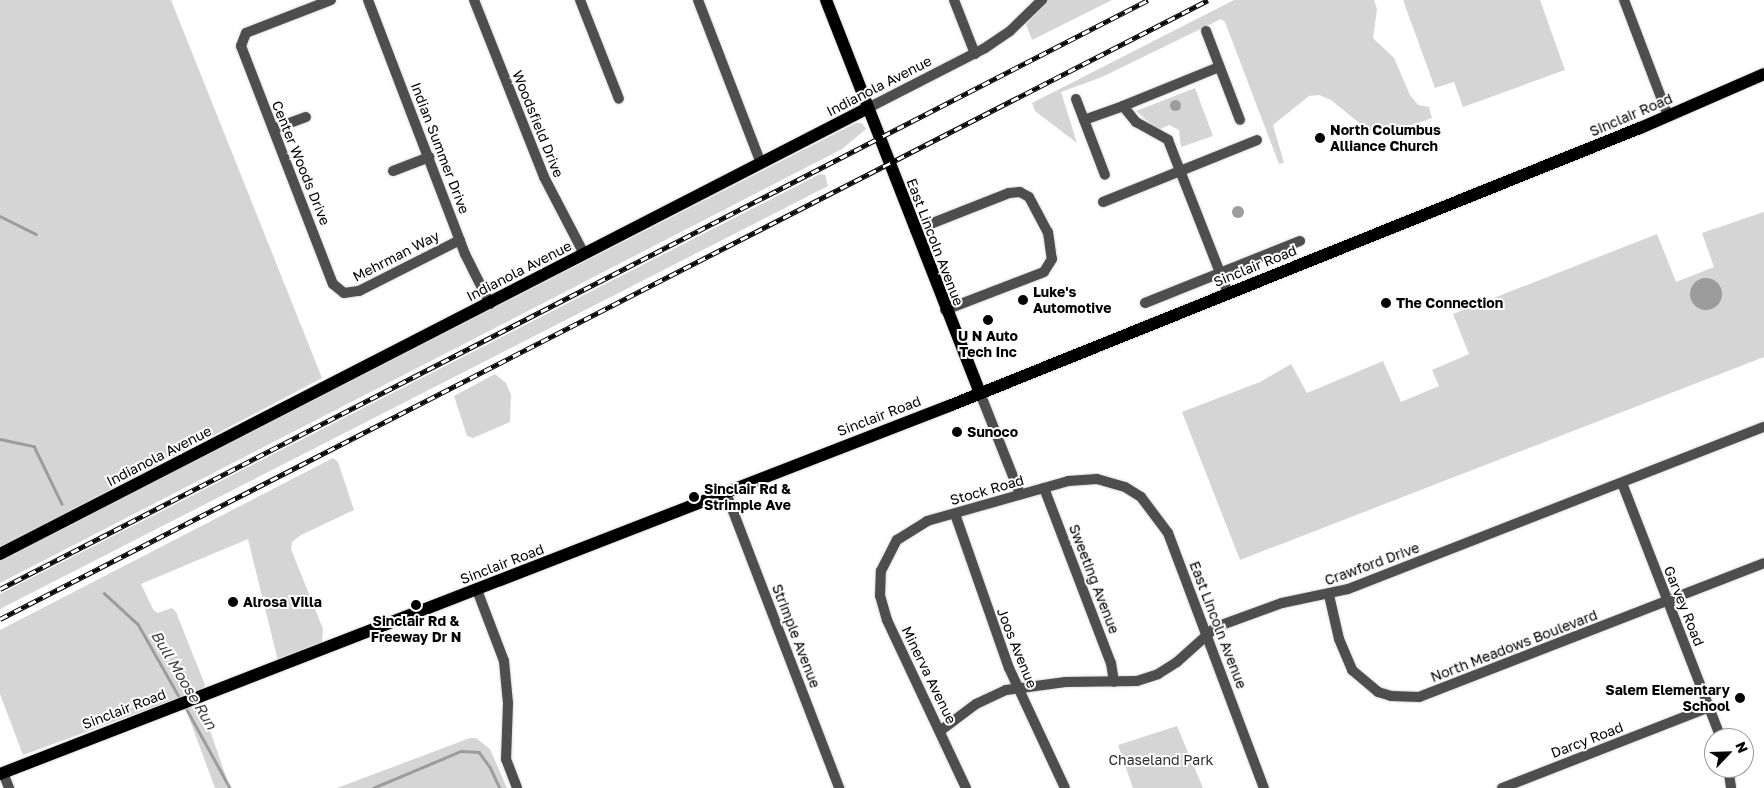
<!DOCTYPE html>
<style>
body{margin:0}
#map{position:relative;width:1764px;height:788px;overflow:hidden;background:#fff;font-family:"Golos Text",sans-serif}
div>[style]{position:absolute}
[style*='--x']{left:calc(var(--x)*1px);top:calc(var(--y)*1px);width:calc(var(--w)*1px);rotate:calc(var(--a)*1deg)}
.green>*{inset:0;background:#d5d5d5}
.water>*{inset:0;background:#9c9c9c}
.round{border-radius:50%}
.stream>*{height:2.5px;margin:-1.25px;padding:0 1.25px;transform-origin:1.25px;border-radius:1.25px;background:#9c9c9c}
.roads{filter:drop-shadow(0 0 1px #dbdbdb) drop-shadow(0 0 1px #dbdbdb)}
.minor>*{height:10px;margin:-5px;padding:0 5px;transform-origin:5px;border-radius:5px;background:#4e4e4e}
.major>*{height:12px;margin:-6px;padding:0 6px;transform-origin:6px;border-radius:6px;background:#000}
.rail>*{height:4.5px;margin-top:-2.25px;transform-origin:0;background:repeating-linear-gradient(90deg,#fff 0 8px,#000 0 16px);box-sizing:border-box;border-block:1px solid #000}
.dots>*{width:14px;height:14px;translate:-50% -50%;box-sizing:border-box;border:2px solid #fff;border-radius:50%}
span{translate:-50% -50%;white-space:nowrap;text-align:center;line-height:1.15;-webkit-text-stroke:4px #fff;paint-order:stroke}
.street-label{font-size:14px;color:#000}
.poi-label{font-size:14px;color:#000;font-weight:700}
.left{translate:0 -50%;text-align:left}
.right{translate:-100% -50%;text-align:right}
.park-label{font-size:14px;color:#2c2c2c}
.water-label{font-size:15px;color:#3d3d3d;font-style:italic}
.north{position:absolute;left:1704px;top:728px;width:50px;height:50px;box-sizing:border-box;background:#fff;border:1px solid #999;border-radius:50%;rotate:66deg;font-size:14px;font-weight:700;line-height:20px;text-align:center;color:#000}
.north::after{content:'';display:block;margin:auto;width:18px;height:22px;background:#000;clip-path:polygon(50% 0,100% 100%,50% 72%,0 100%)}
</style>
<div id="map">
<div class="green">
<i style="clip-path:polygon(0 0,171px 0,322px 378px,0 548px)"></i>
<i style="clip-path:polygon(1048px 0,1112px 0,1032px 40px,1026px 24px)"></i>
<i style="clip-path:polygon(1234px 0,1374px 0,1377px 9px,1373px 38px,1394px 58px,1410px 95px,1418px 105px,1429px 107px,1432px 118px,1382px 136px,1374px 135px,1331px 100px,1319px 95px,1309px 96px,1273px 125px,1284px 163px,1279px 164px,1225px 22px,1221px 19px,1102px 77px,1061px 92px,1077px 143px,1035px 111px,1032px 103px)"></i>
<i style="clip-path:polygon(1403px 0,1540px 0,1565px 70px,1463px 107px,1454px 82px,1435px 88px)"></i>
<i style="clip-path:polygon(1195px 88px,1213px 136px,1181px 147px,1179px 130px,1169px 125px,1158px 130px,1136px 111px)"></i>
<i style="clip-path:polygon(856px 123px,862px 123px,866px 129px,842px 149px,0 583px,0 560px)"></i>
<i style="clip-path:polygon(820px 174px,825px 175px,828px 186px,0 609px,0 594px)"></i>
<i style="clip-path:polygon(1764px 212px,1764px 357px,1240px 560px,1182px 412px,1260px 382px,1291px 364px,1307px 393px,1383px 361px,1401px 402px,1439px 386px,1432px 370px,1469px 354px,1453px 314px,1657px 234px,1676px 282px,1714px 267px,1702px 233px)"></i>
<i style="clip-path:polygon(495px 374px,506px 383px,511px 395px,510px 422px,473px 438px,467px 436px,454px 396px)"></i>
<i style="clip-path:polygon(333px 458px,338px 462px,354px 510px,301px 535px,292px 542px,291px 549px,323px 629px,322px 643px,278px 661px,248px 539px,141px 584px,153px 609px,157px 613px,172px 608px,176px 612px,205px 685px,203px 689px,23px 755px,0 694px,0 630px)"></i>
<i style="clip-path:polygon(203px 700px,204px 713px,230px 788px,215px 788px,185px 707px)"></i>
<i style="clip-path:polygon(1177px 726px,1203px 788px,1133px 788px,1118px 745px)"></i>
<i style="clip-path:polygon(470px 738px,476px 738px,490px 749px,507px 788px,337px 788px)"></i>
</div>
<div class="water">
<i class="round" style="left:1169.5px;top:99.5px;width:11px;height:11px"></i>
<i class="round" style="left:1232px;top:206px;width:12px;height:12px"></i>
<i class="round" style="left:1690px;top:278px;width:32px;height:32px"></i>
</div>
<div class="stream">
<i style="--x:0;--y:216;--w:40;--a:26.6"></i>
<i style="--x:0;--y:439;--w:35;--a:12"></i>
<i style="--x:34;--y:446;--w:64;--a:64.2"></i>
<i style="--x:104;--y:593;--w:46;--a:42.4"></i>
<i style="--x:138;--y:624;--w:87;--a:60.5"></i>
<i style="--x:185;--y:706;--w:94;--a:61.2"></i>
<i style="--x:373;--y:788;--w:95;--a:-22.8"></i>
<i style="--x:461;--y:751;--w:18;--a:3"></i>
<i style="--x:479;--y:752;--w:19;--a:54"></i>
<i style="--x:490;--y:767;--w:23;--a:65"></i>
</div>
<div class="roads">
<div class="minor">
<i style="--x:331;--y:0;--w:91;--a:158.8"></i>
<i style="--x:246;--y:33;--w:14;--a:111"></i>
<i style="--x:241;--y:46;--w:255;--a:68.9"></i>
<i style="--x:333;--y:284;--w:14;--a:39"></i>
<i style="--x:344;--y:293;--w:15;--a:-8"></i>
<i style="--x:359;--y:291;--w:113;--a:-26.8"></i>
<i style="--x:368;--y:0;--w:272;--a:69.1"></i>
<i style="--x:465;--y:254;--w:56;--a:63.4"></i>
<i style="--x:474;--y:0;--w:190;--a:68.4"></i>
<i style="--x:544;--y:177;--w:87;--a:62.5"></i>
<i style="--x:580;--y:0;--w:106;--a:68.5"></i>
<i style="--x:698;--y:0;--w:175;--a:68.9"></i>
<i style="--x:954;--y:0;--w:58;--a:68.7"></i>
<i style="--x:1624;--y:0;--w:124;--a:69.2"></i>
<i style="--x:1206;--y:31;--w:95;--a:69.1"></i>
<i style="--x:1076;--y:99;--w:81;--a:69.1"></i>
<i style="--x:1123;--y:106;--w:104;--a:-22.1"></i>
<i style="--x:868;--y:108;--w:131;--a:-27.1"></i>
<i style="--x:985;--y:48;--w:30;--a:-34"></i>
<i style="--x:1010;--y:31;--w:45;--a:-44.1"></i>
<i style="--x:1084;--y:120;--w:41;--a:-19.7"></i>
<i style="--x:1123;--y:106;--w:21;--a:51"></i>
<i style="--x:1136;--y:122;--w:37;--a:29"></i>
<i style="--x:1168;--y:140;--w:164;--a:68.6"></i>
<i style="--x:273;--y:129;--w:35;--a:-20"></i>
<i style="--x:393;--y:171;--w:39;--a:-21"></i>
<i style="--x:1103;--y:202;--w:166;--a:-21.9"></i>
<i style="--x:915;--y:230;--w:101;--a:-21.5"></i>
<i style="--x:1009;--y:193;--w:11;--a:-5"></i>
<i style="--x:1020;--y:192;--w:10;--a:29"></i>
<i style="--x:1029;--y:197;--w:40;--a:62"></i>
<i style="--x:1048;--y:232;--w:27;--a:82"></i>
<i style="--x:1052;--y:259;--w:15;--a:122"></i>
<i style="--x:1044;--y:272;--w:106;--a:159"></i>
<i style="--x:1145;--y:303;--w:167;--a:-21.8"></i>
<i style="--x:980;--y:393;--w:109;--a:68.4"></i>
<i style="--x:1622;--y:483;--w:274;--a:68.8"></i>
<i style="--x:1044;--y:488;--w:187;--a:69.1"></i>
<i style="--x:1111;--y:663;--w:19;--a:81"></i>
<i style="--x:726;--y:493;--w:316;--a:69"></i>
<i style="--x:955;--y:514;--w:163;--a:70.7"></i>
<i style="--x:1009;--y:668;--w:132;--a:65"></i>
<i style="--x:477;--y:590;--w:76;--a:69.2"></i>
<i style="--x:504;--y:661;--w:42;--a:84.6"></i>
<i style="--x:508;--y:703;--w:56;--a:92"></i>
<i style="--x:506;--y:759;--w:31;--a:69"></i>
<i style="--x:1329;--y:595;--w:45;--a:77.2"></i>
<i style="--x:1339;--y:639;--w:34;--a:67"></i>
<i style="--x:1352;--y:670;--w:34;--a:40"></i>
<i style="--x:1378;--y:692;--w:14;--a:17"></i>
<i style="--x:1391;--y:696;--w:28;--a:2"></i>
<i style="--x:1419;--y:697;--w:370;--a:-21.2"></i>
<i style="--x:940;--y:731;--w:45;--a:-36.9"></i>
<i style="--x:976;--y:704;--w:33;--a:-25"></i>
<i style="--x:1006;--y:690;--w:60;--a:-7.7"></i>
<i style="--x:1065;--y:682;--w:72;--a:-0.8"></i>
<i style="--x:1137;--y:681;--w:22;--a:-18"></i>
<i style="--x:1158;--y:674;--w:22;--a:-32"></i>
<i style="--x:1177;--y:662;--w:52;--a:-41.9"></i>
<i style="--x:1216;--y:627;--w:70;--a:-20"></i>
<i style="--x:1282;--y:603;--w:67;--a:-12"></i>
<i style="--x:1348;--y:589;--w:446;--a:-21.3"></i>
<i style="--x:1728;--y:768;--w:20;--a:81"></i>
<i style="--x:3;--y:773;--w:16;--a:68"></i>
<i style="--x:966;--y:788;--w:186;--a:-115.2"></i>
<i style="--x:887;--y:620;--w:25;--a:-106"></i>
<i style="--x:880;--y:596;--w:25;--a:-88"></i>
<i style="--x:881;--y:571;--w:35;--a:-63"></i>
<i style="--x:897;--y:540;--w:36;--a:-32"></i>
<i style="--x:927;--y:521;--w:147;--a:-15.8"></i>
<i style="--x:1068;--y:481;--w:29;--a:-4"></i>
<i style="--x:1097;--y:479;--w:29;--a:16"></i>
<i style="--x:1125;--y:487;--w:19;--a:32"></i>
<i style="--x:1141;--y:497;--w:45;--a:53.1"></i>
<i style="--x:1168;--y:533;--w:272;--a:69.4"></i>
<i style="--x:1502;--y:788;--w:223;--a:-21.3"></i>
</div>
<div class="major">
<i style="--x:826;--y:0;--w:422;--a:68.6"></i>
<i style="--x:0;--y:554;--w:976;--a:-27.2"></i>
<i style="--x:0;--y:774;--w:1018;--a:-21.2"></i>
<i style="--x:949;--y:406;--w:745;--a:-21.92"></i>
<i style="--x:1640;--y:128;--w:135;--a:-23.5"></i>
</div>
</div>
<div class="rail">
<i style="--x:0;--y:589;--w:1290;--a:-27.16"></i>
<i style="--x:0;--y:619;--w:1357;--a:-27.13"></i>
</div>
<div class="dots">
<i style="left:1320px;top:138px;background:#000"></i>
<i style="left:1023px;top:300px;background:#000"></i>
<i style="left:1386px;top:303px;background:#000"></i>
<i style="left:988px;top:320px;background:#000"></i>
<i style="left:957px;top:432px;background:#000"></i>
<i style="left:694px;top:497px;background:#000"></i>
<i style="left:233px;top:602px;background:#000"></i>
<i style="left:416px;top:605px;background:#000"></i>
<i style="left:1740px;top:698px;background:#000"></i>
</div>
<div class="street-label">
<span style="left:879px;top:86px;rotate:-27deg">Indianola Avenue</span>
<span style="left:1631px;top:115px;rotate:-23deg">Sinclair Road</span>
<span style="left:538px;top:124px;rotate:68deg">Woodsfield Drive</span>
<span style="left:440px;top:148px;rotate:69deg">Indian Summer Drive</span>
<span style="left:301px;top:163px;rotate:68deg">Center Woods Drive</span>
<span style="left:935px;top:242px;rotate:69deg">East Lincoln Avenue</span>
<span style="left:396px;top:256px;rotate:-27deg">Mehrman Way</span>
<span style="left:1255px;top:266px;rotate:-22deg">Sinclair Road</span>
<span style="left:519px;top:271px;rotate:-27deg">Indianola Avenue</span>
<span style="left:879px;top:416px;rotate:-21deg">Sinclair Road</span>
<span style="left:159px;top:456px;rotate:-27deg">Indianola Avenue</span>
<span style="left:987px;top:490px;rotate:-16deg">Stock Road</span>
<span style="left:502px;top:564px;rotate:-21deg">Sinclair Road</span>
<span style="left:1372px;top:564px;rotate:-20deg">Crawford Drive</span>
<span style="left:1094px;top:579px;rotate:69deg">Sweeting Avenue</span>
<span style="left:1684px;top:606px;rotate:68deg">Garvey Road</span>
<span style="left:1218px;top:625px;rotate:69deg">East Lincoln Avenue</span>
<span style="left:796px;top:636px;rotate:69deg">Strimple Avenue</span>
<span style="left:1514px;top:646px;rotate:-21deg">North Meadows Boulevard</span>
<span style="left:1017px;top:648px;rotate:68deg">Joos Avenue</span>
<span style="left:929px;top:675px;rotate:64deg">Minerva Avenue</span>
<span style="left:124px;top:709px;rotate:-21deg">Sinclair Road</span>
<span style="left:1587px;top:740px;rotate:-21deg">Darcy Road</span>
</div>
<div class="poi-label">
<span class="left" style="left:1330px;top:138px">North Columbus<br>Alliance Church</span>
<span class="left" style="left:1033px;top:300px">Luke's<br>Automotive</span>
<span class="left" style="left:1396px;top:303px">The Connection</span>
<span style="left:988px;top:344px">U N Auto<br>Tech Inc</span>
<span class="left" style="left:967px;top:432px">Sunoco</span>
<span class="left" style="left:704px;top:497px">Sinclair Rd &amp;<br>Strimple Ave</span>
<span class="left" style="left:243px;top:602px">Alrosa Villa</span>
<span style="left:416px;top:629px">Sinclair Rd &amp;<br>Freeway Dr N</span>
<span class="right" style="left:1730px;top:698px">Salem Elementary<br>School</span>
</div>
<div class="park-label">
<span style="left:1161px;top:760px">Chaseland Park</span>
</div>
<div class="water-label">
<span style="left:184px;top:680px;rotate:59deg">Bull Moose Run</span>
</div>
<div class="north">N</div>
</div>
